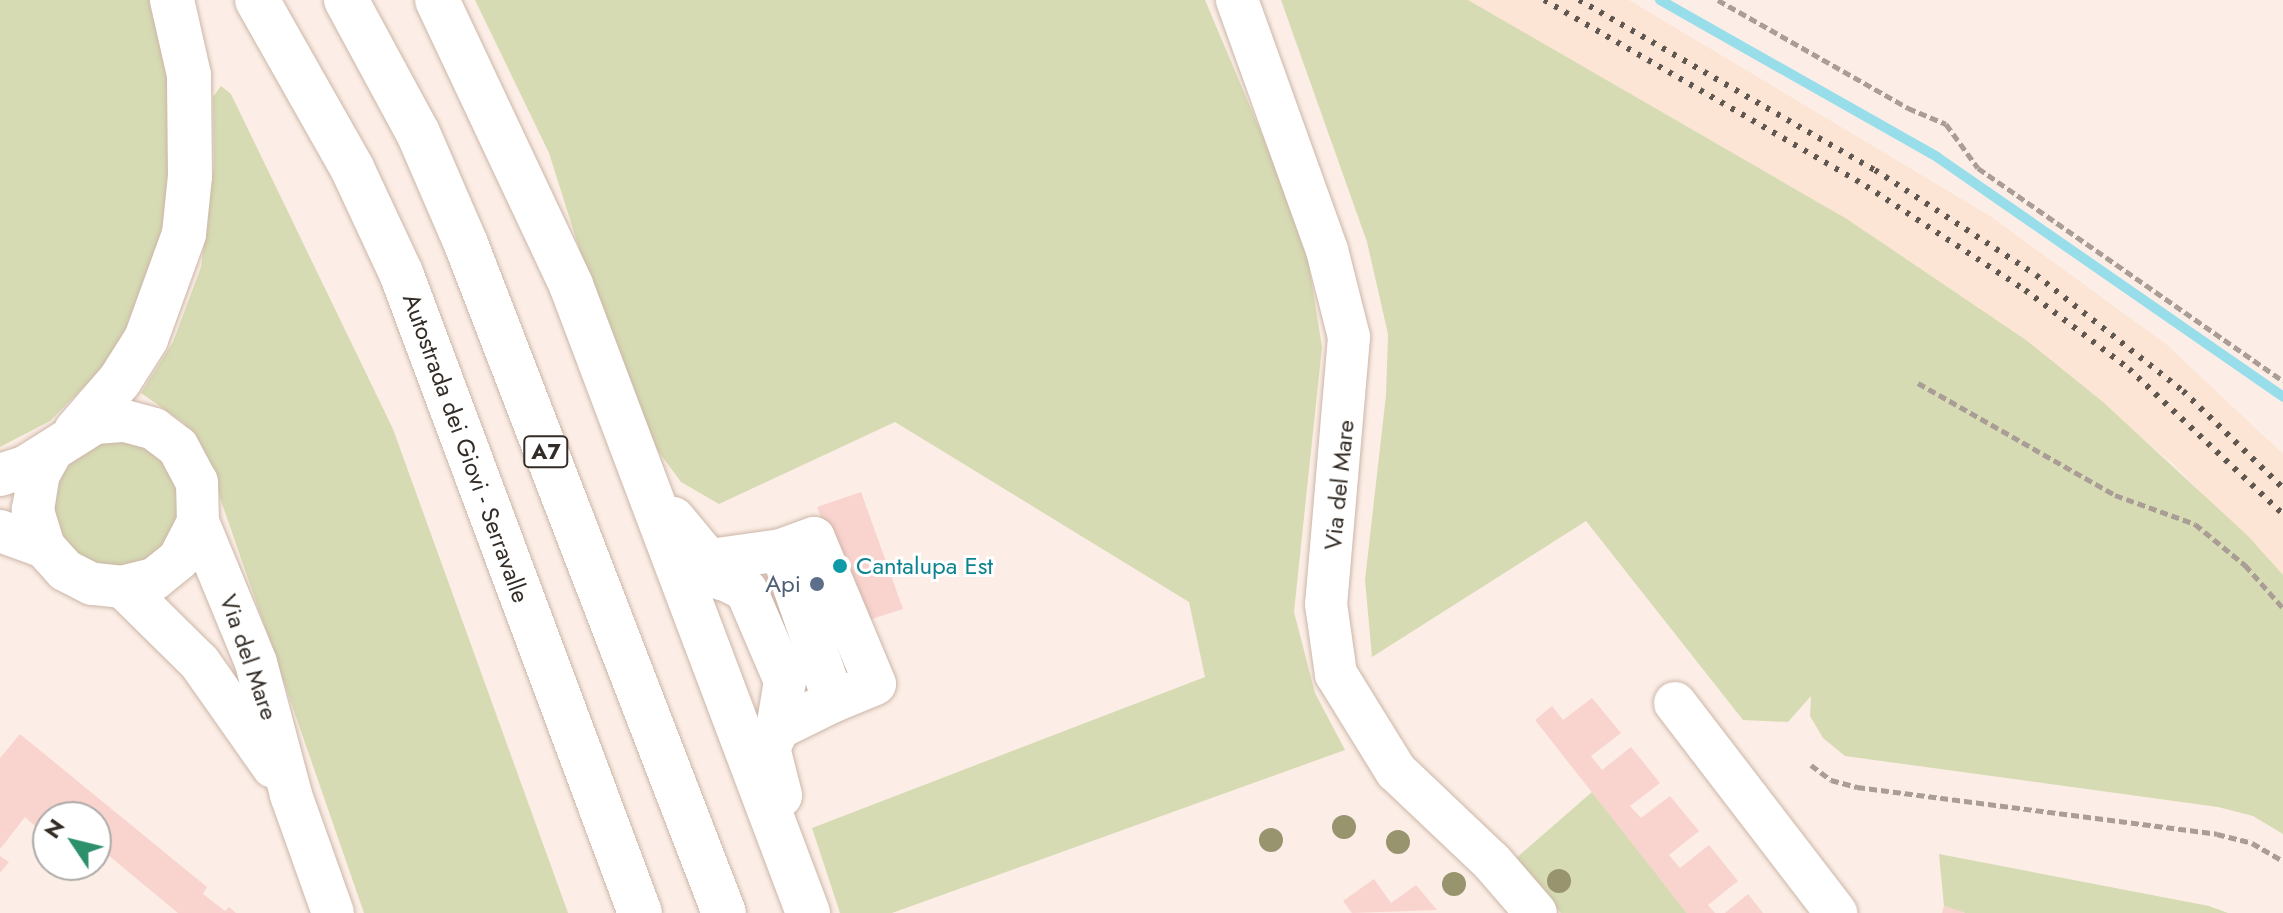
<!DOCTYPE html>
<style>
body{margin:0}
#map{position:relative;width:2283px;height:913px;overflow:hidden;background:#fceee6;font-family:Jost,sans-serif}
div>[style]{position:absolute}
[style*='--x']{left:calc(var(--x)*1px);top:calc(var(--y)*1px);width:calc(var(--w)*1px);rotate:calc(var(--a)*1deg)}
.built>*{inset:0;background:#fde5d6}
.green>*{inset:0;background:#d6dbb3}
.round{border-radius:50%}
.stream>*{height:10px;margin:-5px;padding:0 5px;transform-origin:5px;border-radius:5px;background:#97deea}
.building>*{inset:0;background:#f9d3ce}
.path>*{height:5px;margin-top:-2.5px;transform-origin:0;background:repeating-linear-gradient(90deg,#a99d96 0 8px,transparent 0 12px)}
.roads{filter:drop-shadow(0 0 2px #ccb6a8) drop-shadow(0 0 2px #ccb6a8)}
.minor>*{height:42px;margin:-21px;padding:0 21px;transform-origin:21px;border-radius:21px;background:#fff}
.highway>*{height:44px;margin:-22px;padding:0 22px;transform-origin:22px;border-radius:22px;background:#fff}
.rail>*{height:6px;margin-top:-3px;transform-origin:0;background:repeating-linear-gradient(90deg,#615751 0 4px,transparent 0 12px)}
.trees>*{width:24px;height:24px;margin:-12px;border-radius:50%;background:#98946e}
.dots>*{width:22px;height:22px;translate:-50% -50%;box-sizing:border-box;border:4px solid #fff;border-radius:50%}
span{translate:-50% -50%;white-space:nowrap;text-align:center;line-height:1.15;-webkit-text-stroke:6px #fff;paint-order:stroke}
.shield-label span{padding:2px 6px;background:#fff;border:2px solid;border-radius:6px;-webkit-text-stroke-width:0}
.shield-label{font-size:22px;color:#342c26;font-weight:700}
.street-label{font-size:24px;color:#342c26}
.culture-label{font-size:24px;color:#0d838f}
.left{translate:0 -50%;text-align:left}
.service-label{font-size:24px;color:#4e5e75}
.right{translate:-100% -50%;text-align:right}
.north{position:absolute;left:32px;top:801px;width:80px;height:80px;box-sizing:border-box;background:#fff;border:2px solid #aeaba8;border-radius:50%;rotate:305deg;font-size:22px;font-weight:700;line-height:32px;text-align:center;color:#342c26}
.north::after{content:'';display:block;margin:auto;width:28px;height:36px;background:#2c906b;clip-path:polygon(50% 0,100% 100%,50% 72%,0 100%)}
</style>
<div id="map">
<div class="built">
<i style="clip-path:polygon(1468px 0,1629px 0,1990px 216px,2166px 344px,2283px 454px,2283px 575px,2172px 463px,2026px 340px,1847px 219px)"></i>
</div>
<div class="green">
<i style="clip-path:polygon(0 0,150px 0,167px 50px,170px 209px,127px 343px,50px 421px,0 447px)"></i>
<i style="clip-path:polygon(475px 0,1205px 0,1304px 234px,1322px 347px,1294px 612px,1315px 693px,1345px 750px,892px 913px,840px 913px,812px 828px,1205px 677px,1189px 602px,895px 422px,719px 504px,681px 482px,647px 436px,598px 308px,549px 153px)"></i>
<i style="clip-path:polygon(1281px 0,1468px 0,1847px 219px,2026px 340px,2103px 402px,2248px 536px,2283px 575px,2283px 834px,2253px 816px,2218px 807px,1845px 756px,1823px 738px,1810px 716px,1811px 696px,1788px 722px,1743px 720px,1586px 521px,1372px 657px,1365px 580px,1386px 395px,1388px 334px,1367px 242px)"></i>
<i style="clip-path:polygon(221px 86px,231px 94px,393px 429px,568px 913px,364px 913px,209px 466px,184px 423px,141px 393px,173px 342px,201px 267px,214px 165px,213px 97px)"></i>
<i class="round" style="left:53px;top:441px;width:126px;height:126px"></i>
<i style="clip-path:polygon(1592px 792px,1687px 913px,1561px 913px,1515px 859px)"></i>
<i style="clip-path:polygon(1939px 854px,2209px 906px,2228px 913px,1965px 913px,1944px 906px)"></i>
</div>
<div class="stream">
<i style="--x:1660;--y:0;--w:318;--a:29.5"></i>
<i style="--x:1937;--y:157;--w:421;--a:34.7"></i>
</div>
<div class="building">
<i style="clip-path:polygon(861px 492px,903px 609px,859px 623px,846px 585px,764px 616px,752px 581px,834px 550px,817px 507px)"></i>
<i style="clip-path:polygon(1592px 698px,1621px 733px,1591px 756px,1602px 770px,1631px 747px,1660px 783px,1630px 806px,1641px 818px,1670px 796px,1699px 831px,1669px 855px,1680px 868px,1709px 845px,1738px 881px,1708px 905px,1715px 913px,1687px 913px,1535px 720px,1552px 706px,1563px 720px)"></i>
<i style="clip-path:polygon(20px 734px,207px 887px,203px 894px,225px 911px,229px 907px,236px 913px,178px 913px,96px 845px,96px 817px,62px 817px,51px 808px,36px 827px,25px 817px,0 849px,0 758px)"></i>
<i style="clip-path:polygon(0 856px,9px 862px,0 873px)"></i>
<i style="clip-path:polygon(1374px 879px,1391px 903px,1416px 885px,1437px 910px,1352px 913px,1343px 901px)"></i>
<i style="clip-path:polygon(1748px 894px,1763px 913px,1725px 913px)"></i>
<i style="clip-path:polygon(1944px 906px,1963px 912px,1963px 913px,1942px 913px)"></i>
</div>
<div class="path">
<i style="--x:1718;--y:0;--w:219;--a:29.6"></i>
<i style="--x:1908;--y:108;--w:41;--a:22.8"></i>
<i style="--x:1946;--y:124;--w:54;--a:54"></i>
<i style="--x:1978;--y:168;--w:372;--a:34.9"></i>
<i style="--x:1918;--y:383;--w:227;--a:29.6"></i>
<i style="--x:2115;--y:495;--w:85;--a:19.9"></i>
<i style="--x:2195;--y:524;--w:65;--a:39.4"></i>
<i style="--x:2245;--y:565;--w:57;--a:48.5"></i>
<i style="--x:1811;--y:765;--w:25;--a:37"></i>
<i style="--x:1831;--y:780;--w:27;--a:15"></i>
<i style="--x:1857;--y:787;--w:363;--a:7.4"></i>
<i style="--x:2217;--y:834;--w:36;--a:14"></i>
<i style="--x:2252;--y:843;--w:36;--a:30"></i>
</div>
<div class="roads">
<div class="minor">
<i style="--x:1237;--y:0;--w:266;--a:70.2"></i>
<i style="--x:1327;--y:250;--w:90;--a:75.8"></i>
<i style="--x:1349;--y:337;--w:268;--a:94.9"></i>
<i style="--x:1326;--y:604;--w:71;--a:81.9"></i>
<i style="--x:1336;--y:674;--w:114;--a:58.3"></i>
<i style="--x:1396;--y:771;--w:132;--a:43.5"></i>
<i style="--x:1492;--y:862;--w:67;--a:49.2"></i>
<i style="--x:0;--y:475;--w:26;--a:-18"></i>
<i style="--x:25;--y:467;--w:83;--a:-32.2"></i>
<i style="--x:95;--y:423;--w:30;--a:-4"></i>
<i style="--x:125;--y:421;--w:30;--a:15"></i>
<i style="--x:154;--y:429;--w:30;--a:37"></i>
<i style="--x:178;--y:447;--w:40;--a:62"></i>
<i style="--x:197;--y:482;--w:40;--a:88.6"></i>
<i style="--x:198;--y:522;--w:42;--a:117.2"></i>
<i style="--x:179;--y:559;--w:32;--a:141"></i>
<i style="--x:154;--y:579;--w:32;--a:166"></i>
<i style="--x:123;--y:587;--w:31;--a:-174"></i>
<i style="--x:92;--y:584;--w:30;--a:-153"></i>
<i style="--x:65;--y:570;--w:31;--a:-132"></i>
<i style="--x:44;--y:547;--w:39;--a:-107"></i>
<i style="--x:33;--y:510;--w:36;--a:-81"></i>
<i style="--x:39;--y:474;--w:26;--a:-61"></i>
<i style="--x:198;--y:522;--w:152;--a:67.6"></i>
<i style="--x:256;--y:663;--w:137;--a:75.1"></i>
<i style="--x:291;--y:795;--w:125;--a:70.4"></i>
<i style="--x:0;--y:531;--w:47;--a:20"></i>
<i style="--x:781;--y:550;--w:35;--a:-20"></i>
<i style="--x:814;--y:538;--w:158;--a:67.3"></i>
<i style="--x:875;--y:684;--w:44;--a:157.5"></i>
<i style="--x:703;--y:561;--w:79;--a:-8"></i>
<i style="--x:781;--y:550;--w:160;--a:70.7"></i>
<i style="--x:834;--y:701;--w:64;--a:153.8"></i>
<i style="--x:722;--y:578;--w:27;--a:27"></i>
<i style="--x:746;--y:590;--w:99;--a:66.8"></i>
<i style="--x:785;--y:681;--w:49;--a:99.5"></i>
<i style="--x:123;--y:587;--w:108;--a:44.6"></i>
<i style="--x:200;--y:663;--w:127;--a:54.9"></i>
<i style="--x:1675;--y:703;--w:265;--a:52.5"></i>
</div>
<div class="highway">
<i style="--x:257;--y:0;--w:193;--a:60.5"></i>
<i style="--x:352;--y:168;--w:116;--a:65"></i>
<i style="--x:401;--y:273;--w:683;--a:69.52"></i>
<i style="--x:346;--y:0;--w:151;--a:61.6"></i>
<i style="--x:418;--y:133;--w:121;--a:66.6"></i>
<i style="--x:466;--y:244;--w:717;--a:68.91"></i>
<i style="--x:437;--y:0;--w:315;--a:64.8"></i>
<i style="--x:571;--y:285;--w:671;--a:69.32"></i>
<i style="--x:76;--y:431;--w:67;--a:-49.2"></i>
<i style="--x:120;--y:380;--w:49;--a:-57.6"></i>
<i style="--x:146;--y:339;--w:112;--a:-70.1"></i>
<i style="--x:184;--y:234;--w:58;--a:-84.1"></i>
<i style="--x:190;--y:176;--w:101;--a:-90.6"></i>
<i style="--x:189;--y:75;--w:77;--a:-102.8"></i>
<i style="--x:673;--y:519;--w:77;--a:50.3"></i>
<i style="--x:777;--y:729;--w:21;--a:115"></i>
<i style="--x:768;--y:748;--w:49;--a:75.7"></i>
</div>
</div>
<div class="rail">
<i style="--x:1544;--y:0;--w:372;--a:30"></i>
<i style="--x:1866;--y:186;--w:190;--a:33.2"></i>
<i style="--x:2025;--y:290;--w:131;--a:37.2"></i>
<i style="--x:2129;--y:369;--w:212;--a:43.3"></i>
<i style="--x:1579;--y:0;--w:341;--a:29.9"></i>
<i style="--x:1875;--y:170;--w:192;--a:33.1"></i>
<i style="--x:2036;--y:275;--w:187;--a:38.3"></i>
<i style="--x:2183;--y:391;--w:139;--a:44.1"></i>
</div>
<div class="trees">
<i style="left:1344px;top:827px"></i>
<i style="left:1271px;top:840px"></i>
<i style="left:1398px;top:842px"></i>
<i style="left:1559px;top:881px"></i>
<i style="left:1454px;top:884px"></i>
</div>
<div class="dots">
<i style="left:840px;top:566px;background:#0f9aa8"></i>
<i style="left:817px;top:584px;background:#5c6f8a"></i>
</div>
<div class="shield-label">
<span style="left:546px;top:452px">A7</span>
</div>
<div class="street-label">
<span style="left:466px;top:448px;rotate:70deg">Autostrada dei Giovi - Serravalle</span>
<span style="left:1339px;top:485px;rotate:-84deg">Via del Mare</span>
<span style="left:249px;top:657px;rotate:71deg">Via del Mare</span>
</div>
<div class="culture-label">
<span class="left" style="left:856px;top:566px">Cantalupa Est</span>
</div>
<div class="service-label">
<span class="right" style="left:801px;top:584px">Api</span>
</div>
<div class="north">N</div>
</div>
